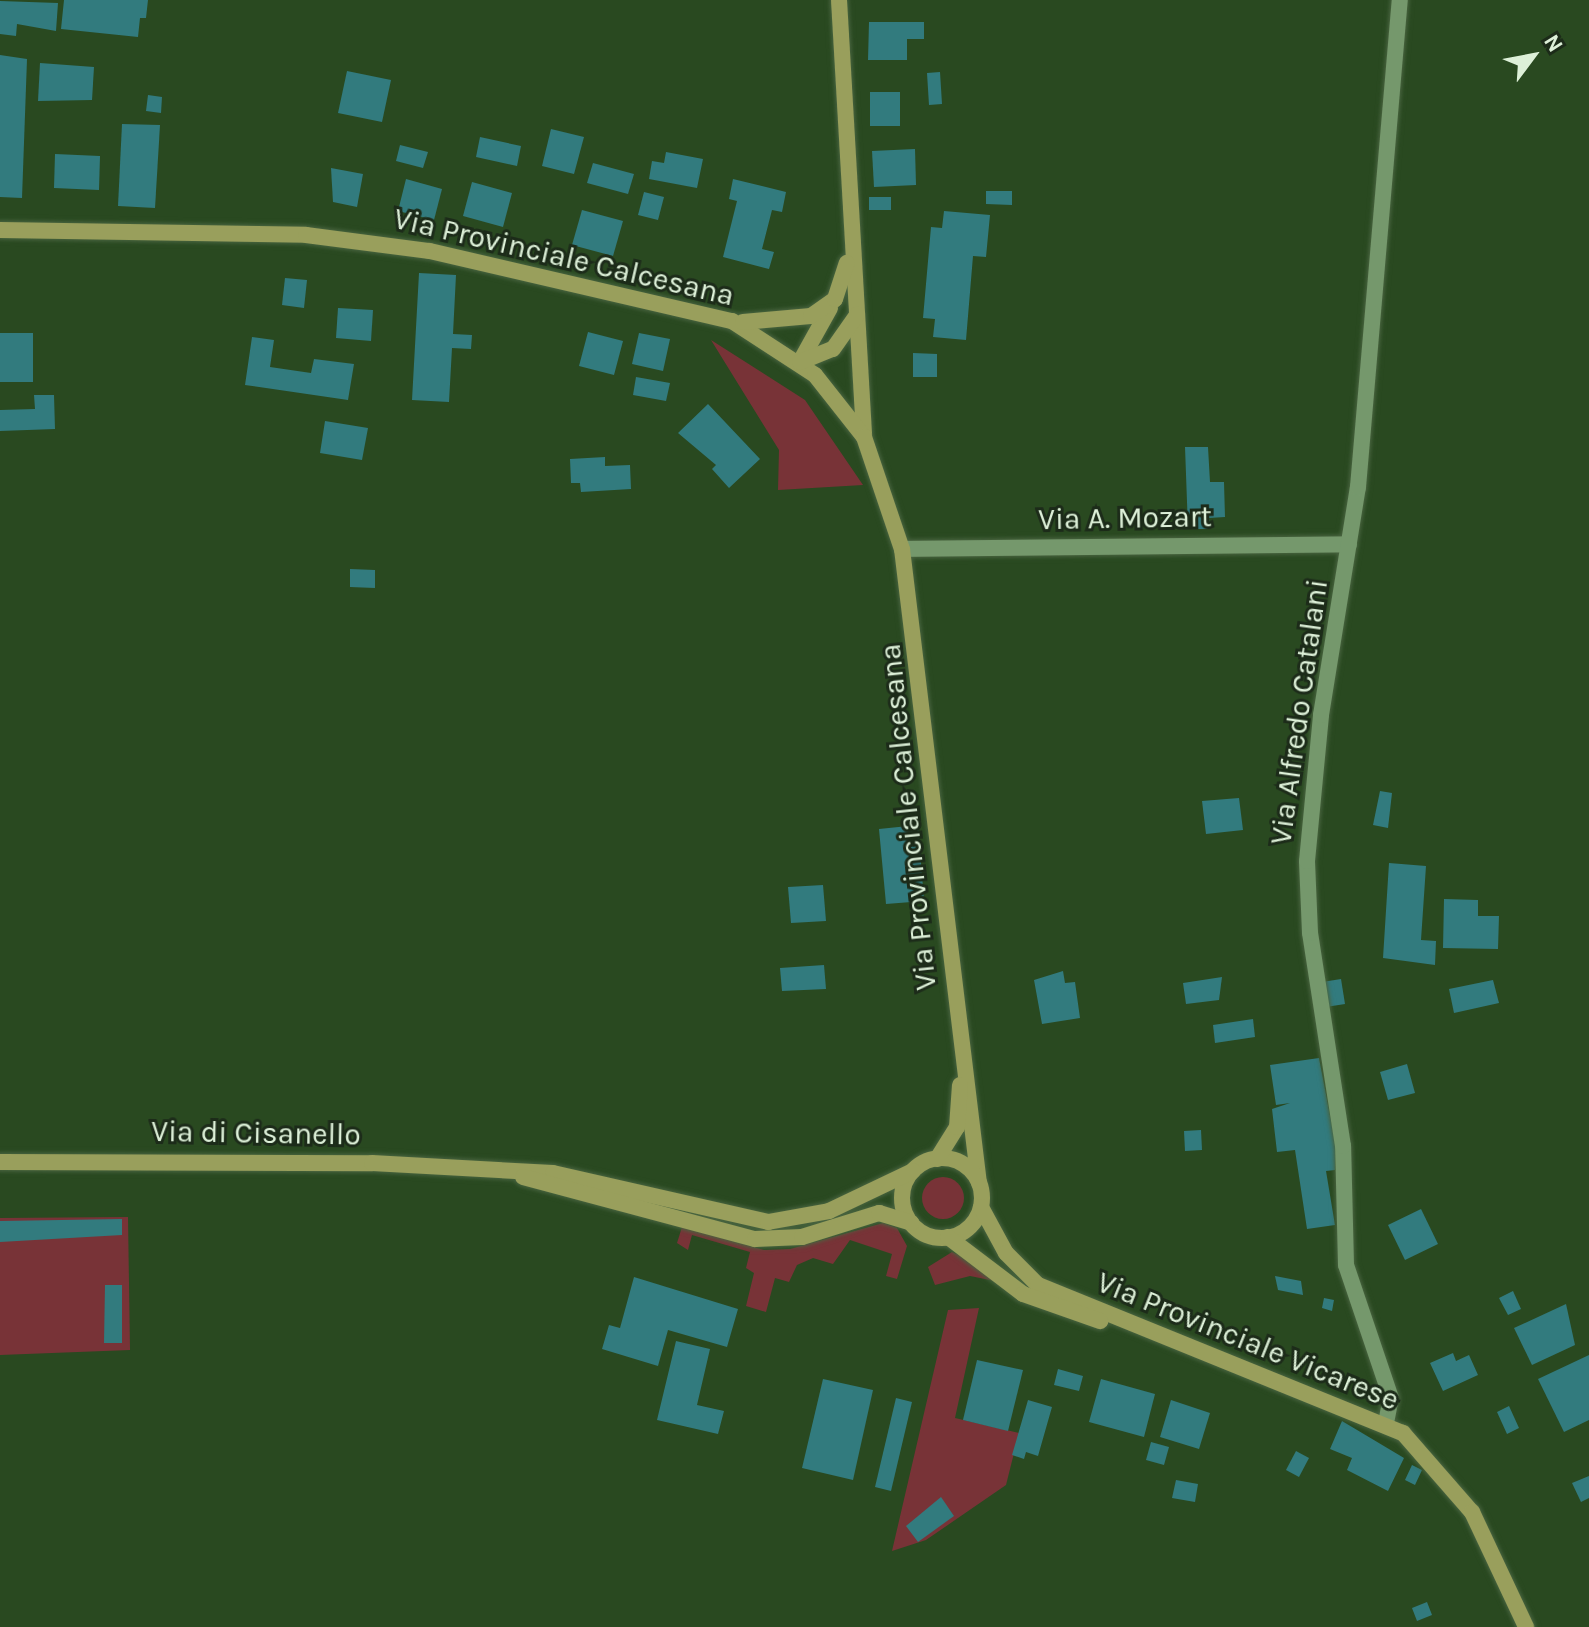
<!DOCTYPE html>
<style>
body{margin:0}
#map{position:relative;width:1589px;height:1627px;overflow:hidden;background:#294920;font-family:Karla,sans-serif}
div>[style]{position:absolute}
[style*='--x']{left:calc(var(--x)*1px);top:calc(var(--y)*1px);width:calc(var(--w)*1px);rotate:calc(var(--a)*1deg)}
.green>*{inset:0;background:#783337}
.round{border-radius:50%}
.building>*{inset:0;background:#327b7e}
.roads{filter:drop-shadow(0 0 2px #496440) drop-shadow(0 0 2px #496440)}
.street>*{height:16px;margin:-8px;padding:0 8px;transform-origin:8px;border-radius:8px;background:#75986c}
.secondary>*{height:16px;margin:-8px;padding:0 8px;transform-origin:8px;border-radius:8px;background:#999f5c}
.secondary>.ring{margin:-8px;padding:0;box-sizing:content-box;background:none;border:16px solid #999f5c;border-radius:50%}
span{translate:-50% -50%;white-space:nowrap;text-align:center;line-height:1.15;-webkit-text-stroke:6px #1c2b19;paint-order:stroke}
.street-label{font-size:30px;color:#ddf0d8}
.north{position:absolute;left:1493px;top:16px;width:80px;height:80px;-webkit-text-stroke:6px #1c2b19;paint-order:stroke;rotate:58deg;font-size:22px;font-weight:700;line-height:32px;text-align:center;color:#ddf0d8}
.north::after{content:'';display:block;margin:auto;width:28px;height:36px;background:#ddf0d8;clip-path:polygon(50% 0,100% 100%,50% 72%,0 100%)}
</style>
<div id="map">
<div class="green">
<i style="clip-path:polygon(711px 340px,805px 400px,863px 485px,778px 490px,779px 450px)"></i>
<i class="round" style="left:922px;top:1177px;width:42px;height:42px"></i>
<i style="clip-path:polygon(128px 1217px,130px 1350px,0 1355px,0 1218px)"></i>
<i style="clip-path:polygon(883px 1223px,897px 1228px,907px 1246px,897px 1279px,886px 1276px,892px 1254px,850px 1240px,833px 1264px,813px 1258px,797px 1265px,789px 1282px,775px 1278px,766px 1312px,746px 1306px,754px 1273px,746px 1268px,750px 1252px,692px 1235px,688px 1250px,677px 1243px,682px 1227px,764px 1250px,790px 1249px)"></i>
<i style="clip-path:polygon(952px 1252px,970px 1260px,1000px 1282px,970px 1276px,935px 1285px,928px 1267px)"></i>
<i style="clip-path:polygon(979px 1308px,955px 1418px,1019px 1433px,1006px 1485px,926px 1540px,892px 1551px,948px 1310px)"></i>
</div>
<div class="building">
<i style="clip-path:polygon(64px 0,148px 0,146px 18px,140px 18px,138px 37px,61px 29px)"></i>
<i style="clip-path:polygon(0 1px,58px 3px,56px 31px,17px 24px,16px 36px,0 34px)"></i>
<i style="clip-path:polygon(869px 22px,924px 22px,924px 39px,907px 39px,907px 60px,868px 60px)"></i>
<i style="clip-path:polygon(0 55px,27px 59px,22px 198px,0 197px)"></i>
<i style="clip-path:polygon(40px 63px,94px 67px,92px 100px,38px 101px)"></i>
<i style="clip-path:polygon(347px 71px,391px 80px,382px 122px,338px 113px)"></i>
<i style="clip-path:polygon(940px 72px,942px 104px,929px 105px,927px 73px)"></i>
<i style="clip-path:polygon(870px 92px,900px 92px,900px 126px,870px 126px)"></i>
<i style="clip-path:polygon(148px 95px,162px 97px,161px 113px,146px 111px)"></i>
<i style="clip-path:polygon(122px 124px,160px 125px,155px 208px,118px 206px)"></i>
<i style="clip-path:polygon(551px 129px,584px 137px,574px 174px,542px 166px)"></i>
<i style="clip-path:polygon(480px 137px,521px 146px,517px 166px,476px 157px)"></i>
<i style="clip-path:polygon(400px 145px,428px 152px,423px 168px,396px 161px)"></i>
<i style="clip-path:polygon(915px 149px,916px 185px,874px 187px,872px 151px)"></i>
<i style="clip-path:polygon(666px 152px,703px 159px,697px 188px,649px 179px,652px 161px,664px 163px)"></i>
<i style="clip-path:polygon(55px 154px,100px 156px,99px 190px,54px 188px)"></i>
<i style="clip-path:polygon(593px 163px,634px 174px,628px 194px,587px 183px)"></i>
<i style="clip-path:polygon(331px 168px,363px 174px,357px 207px,333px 202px)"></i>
<i style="clip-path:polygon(406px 179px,442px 189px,434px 220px,398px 211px)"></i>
<i style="clip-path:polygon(733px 179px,786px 192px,782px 212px,772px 210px,762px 249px,774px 252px,769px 269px,723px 257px,737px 201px,729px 199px)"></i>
<i style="clip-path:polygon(472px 182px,512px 193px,503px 227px,463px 216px)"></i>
<i style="clip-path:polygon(986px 191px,1012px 191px,1012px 205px,986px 204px)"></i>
<i style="clip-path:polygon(644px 192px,664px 197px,658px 220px,638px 215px)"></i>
<i style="clip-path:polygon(869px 197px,891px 197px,891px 210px,869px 210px)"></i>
<i style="clip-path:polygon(582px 210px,623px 221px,613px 256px,572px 245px)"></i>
<i style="clip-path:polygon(944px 211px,990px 215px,986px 257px,973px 256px,966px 340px,933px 337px,935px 319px,923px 318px,931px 227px,942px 228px)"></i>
<i style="clip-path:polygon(419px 273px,456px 275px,453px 334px,472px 335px,471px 349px,452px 348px,449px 402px,412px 400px)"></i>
<i style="clip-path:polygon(285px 278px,307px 280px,304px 308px,282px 305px)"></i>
<i style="clip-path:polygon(338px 308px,373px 310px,371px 341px,336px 338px)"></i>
<i style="clip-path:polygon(588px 332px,623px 341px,614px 375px,579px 366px)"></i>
<i style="clip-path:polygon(0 333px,33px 333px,33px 382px,0 382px)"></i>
<i style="clip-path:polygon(639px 333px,670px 339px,663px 371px,632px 364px)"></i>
<i style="clip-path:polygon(252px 337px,274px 340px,270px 367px,311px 373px,314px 359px,354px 364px,348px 400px,245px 385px)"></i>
<i style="clip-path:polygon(913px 353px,937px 354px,937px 377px,913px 377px)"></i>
<i style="clip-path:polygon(636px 377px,670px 383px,666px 401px,633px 395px)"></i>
<i style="clip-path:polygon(34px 395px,54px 395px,55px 429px,0 431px,0 410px,35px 409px)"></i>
<i style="clip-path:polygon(708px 404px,760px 459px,729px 488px,712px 469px,716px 465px,678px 433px)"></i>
<i style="clip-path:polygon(325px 421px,368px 428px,362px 460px,320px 453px)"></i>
<i style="clip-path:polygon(1185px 447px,1208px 447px,1210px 482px,1224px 482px,1225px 517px,1209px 518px,1210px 529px,1188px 529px)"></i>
<i style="clip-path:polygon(605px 457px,605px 466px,630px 465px,631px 489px,581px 492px,580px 483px,571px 483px,570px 459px)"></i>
<i style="clip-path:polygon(350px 569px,375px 570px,375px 588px,350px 587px)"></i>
<i style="clip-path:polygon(1380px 791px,1392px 793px,1388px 828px,1373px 825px)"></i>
<i style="clip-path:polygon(1239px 798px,1243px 830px,1206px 834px,1202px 801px)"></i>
<i style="clip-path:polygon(918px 825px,924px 901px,886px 904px,879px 829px)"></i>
<i style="clip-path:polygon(1389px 863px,1426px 866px,1421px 940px,1436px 941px,1435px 965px,1383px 958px)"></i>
<i style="clip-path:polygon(823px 885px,826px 921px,791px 923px,788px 887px)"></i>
<i style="clip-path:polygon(1444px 899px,1478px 900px,1478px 916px,1499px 916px,1498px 949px,1443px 948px)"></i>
<i style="clip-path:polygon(824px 965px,826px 989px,782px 991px,780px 968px)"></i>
<i style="clip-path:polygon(1063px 971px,1065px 983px,1075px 982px,1080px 1018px,1042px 1024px,1034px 980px)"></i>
<i style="clip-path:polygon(1222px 977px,1219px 1000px,1186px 1004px,1183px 983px)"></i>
<i style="clip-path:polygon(1341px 979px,1345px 1004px,1326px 1007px,1322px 982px)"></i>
<i style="clip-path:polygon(1493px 980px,1499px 1003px,1454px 1013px,1449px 989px)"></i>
<i style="clip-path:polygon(1253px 1019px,1255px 1037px,1215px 1043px,1213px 1025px)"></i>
<i style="clip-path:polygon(1319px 1058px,1336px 1147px,1335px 1170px,1326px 1171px,1335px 1225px,1307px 1229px,1295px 1150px,1277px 1152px,1272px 1109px,1290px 1103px,1276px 1105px,1270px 1065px)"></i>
<i style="clip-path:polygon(1407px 1064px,1415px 1093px,1388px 1100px,1380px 1072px)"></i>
<i style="clip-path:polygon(1201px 1130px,1202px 1150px,1185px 1151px,1184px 1131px)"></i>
<i style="clip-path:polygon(1421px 1209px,1438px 1244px,1405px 1260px,1388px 1225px)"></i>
<i style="clip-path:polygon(122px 1219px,122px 1235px,0 1242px,0 1221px)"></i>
<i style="clip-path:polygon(1275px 1276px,1301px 1281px,1303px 1295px,1278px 1290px)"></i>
<i style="clip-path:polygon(634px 1277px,738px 1309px,727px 1347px,668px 1330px,658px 1366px,602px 1349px,609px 1325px,620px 1328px)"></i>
<i style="clip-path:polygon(105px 1285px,122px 1285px,122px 1343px,104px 1343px)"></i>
<i style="clip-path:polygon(1513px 1291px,1521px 1309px,1508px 1315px,1499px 1298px)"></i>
<i style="clip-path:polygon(1324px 1298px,1334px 1300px,1332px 1311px,1322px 1308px)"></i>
<i style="clip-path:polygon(1566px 1304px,1575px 1345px,1532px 1365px,1514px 1328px)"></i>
<i style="clip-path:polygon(676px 1341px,710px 1349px,697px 1405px,724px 1411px,718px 1434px,657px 1420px)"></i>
<i style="clip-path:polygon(1453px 1353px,1456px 1361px,1469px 1355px,1478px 1375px,1443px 1391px,1430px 1363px)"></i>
<i style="clip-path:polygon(1589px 1355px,1589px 1420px,1564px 1432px,1538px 1379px)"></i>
<i style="clip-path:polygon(977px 1360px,1023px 1370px,1008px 1431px,963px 1420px)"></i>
<i style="clip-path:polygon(1058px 1369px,1083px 1376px,1079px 1391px,1054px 1385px)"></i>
<i style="clip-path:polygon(823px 1379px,873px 1390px,853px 1480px,802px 1468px)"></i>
<i style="clip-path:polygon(1101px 1379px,1155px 1394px,1144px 1437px,1089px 1422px)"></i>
<i style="clip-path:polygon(896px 1398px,912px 1402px,891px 1491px,875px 1487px)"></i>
<i style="clip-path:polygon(1028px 1400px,1052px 1407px,1038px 1456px,1026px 1452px,1024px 1459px,1012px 1455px)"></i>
<i style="clip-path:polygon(1171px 1400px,1210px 1413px,1199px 1449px,1160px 1437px)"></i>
<i style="clip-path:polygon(1509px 1406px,1519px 1428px,1507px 1434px,1497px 1412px)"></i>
<i style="clip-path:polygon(1342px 1421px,1404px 1458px,1388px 1491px,1347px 1470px,1352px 1458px,1330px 1449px)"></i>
<i style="clip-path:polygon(1151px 1442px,1169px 1447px,1164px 1465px,1146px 1460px)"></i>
<i style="clip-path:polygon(1296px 1451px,1309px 1458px,1299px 1477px,1286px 1470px)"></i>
<i style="clip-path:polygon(1412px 1465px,1422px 1470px,1415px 1485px,1405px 1480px)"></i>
<i style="clip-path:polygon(1589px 1476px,1589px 1498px,1581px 1502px,1572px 1483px)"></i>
<i style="clip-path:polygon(1176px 1480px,1198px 1484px,1195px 1502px,1172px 1498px)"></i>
<i style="clip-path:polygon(941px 1497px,954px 1516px,918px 1542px,906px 1526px)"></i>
<i style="clip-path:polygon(1427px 1602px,1432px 1615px,1417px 1621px,1412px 1608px)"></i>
</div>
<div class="roads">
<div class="street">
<i style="--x:902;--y:549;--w:447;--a:-0.6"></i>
<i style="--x:1386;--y:1423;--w:25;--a:-79"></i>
<i style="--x:1391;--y:1398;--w:140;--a:-108.7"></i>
<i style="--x:1346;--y:1265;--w:119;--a:-91.4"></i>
<i style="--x:1343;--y:1146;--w:216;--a:-98.8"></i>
<i style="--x:1310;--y:933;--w:72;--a:-92.4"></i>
<i style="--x:1307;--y:861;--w:147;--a:-84.5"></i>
<i style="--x:1321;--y:715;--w:231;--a:-80.8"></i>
<i style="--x:1358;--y:487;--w:489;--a:-85.1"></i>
</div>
<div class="secondary">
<i style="--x:839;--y:0;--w:434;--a:86.7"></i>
<i style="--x:0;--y:230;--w:306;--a:0.9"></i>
<i style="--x:306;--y:235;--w:125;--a:7.4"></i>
<i style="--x:430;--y:251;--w:310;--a:13.1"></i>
<i style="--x:732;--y:321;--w:99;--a:33"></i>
<i style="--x:815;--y:375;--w:79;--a:51.7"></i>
<i style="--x:864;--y:437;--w:118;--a:71.3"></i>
<i style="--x:902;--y:549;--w:639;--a:83.08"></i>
<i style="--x:830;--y:308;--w:62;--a:119.1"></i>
<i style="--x:800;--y:362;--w:35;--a:-22"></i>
<i style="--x:833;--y:349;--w:42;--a:-54.8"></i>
<i style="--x:743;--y:322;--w:68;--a:-5"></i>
<i style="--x:811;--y:316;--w:29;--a:-35"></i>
<i style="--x:835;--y:299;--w:38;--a:-72"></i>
<i class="ring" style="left:902px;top:1158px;width:64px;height:64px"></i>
<i style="--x:937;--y:1159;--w:38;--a:-58"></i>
<i style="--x:957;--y:1127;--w:42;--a:-85.9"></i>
<i style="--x:0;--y:1162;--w:372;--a:0.2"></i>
<i style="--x:372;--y:1163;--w:181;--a:3.2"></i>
<i style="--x:553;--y:1173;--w:221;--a:12.8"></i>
<i style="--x:768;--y:1222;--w:62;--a:-10.2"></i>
<i style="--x:829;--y:1211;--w:93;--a:-25.5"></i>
<i style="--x:523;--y:1177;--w:240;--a:15"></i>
<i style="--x:755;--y:1239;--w:47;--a:-2.4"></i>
<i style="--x:802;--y:1237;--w:81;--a:-17.3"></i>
<i style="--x:879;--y:1213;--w:34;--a:17"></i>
<i style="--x:981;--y:1207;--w:52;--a:61.5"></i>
<i style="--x:1006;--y:1253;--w:45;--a:45"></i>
<i style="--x:1038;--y:1285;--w:394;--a:22.1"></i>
<i style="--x:1403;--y:1433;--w:105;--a:48.9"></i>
<i style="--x:1472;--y:1512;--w:127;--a:64.8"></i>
<i style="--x:948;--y:1237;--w:94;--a:37.2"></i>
<i style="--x:1023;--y:1294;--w:82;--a:19.3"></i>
</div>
</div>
<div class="street-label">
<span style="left:564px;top:257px;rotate:13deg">Via Provinciale Calcesana</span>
<span style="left:1125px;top:518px;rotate:-1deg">Via A. Mozart</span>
<span style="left:1299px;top:712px;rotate:-82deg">Via Alfredo Catalani</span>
<span style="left:908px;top:817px;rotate:-96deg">Via Provinciale Calcesana</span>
<span style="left:256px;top:1133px;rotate:1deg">Via di Cisanello</span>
<span style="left:1248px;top:1341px;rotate:22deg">Via Provinciale Vicarese</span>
</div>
<div class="north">N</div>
</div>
